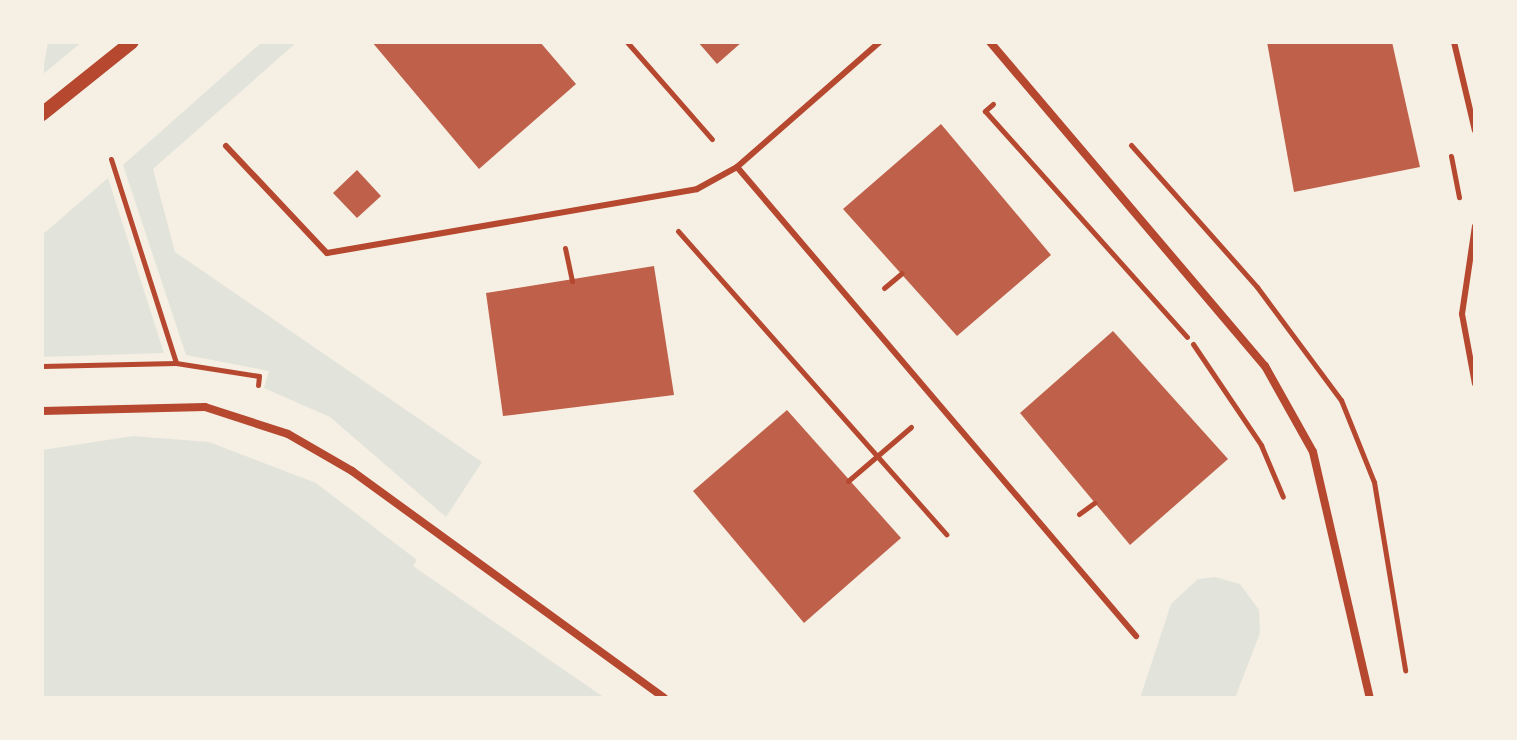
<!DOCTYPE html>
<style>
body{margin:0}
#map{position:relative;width:1517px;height:740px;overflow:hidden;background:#f6efe4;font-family:"Fira Sans",sans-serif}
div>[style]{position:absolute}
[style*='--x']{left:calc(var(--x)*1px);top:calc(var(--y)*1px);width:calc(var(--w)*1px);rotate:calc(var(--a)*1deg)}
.green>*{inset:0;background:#e2e4dc}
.building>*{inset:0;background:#bf614a}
.path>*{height:5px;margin:-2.5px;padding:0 2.5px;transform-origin:2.5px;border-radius:2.5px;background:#b5482f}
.service>*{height:6px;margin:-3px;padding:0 3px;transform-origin:3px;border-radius:3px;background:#b5482f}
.minor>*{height:8px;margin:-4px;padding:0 4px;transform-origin:4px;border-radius:4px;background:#b5482f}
.tertiary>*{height:14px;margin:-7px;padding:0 7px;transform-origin:7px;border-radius:7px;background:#b5482f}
span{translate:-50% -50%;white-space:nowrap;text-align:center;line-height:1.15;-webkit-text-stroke:8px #f6efe4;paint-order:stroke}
.frame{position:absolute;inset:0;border:44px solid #f6efe4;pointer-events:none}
</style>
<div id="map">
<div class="green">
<i style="clip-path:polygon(48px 42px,82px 42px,42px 75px)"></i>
<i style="clip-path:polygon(262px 42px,297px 42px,153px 169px,175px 252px,482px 462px,446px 517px,330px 417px,264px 388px,269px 371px,186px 355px,123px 165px)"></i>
<i style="clip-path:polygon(108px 178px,164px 353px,42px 357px,42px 235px)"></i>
<i style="clip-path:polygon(133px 436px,209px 442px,316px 483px,417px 560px,413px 566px,605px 698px,42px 698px,42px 450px)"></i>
<i style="clip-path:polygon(1215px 577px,1240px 584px,1259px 610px,1260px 633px,1235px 698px,1140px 698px,1171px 604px,1198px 579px)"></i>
</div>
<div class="building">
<i style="clip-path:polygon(372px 42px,540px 42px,576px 84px,479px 169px)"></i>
<i style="clip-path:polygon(698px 42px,742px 42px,717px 64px)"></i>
<i style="clip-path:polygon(1267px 42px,1392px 42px,1420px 167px,1294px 192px)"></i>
<i style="clip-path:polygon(941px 124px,1051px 255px,957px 336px,843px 209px)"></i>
<i style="clip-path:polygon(357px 170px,381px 196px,357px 218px,333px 193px)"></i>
<i style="clip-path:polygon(654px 266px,674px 395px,503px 416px,486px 293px)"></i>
<i style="clip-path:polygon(1113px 331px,1228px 459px,1130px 545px,1020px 413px)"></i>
<i style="clip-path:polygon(787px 410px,901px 538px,804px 623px,693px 491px)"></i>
</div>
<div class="path">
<i style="--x:627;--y:42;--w:129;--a:48.8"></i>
<i style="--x:993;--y:104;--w:11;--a:139"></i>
<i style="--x:985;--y:111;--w:303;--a:48.2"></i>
<i style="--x:1131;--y:145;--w:190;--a:48.4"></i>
<i style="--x:1257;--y:287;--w:141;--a:53.4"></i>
<i style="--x:1341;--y:400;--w:88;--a:68.1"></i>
<i style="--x:1374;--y:482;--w:191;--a:80.6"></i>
<i style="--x:1451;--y:156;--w:42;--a:79"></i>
<i style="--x:111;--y:159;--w:214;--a:72.3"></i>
<i style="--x:176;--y:363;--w:84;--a:8.9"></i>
<i style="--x:259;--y:376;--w:9;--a:96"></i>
<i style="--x:678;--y:231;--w:405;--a:48.5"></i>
<i style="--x:565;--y:248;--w:34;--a:78"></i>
<i style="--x:884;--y:288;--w:23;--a:-40"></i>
<i style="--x:1193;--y:344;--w:122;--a:56"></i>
<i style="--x:1261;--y:445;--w:56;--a:67.1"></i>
<i style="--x:42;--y:366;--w:134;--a:-1.3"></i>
<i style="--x:848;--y:481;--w:83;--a:-40.6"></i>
<i style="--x:1079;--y:514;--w:19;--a:-36"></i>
</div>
<div class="service">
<i style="--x:1454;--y:42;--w:91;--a:76.7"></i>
<i style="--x:226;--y:146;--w:147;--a:46.7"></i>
<i style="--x:327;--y:253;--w:375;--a:-9.8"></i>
<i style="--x:697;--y:189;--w:46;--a:-28.8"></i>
<i style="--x:737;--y:167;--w:190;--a:-41.2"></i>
<i style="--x:737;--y:167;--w:616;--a:49.61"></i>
<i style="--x:1475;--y:226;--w:89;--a:98.4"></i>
<i style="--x:1462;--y:314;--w:71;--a:79.5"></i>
</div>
<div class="minor">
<i style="--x:990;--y:42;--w:425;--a:49.7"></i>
<i style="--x:1265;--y:366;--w:98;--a:60.8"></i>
<i style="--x:1313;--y:452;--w:253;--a:77"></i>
<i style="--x:42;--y:411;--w:163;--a:-1.4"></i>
<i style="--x:205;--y:407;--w:87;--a:18"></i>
<i style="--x:288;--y:434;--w:74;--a:30"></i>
<i style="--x:352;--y:471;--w:386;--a:36"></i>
</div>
<div class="tertiary">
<i style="--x:42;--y:114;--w:115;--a:-38.7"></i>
</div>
<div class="frame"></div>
</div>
